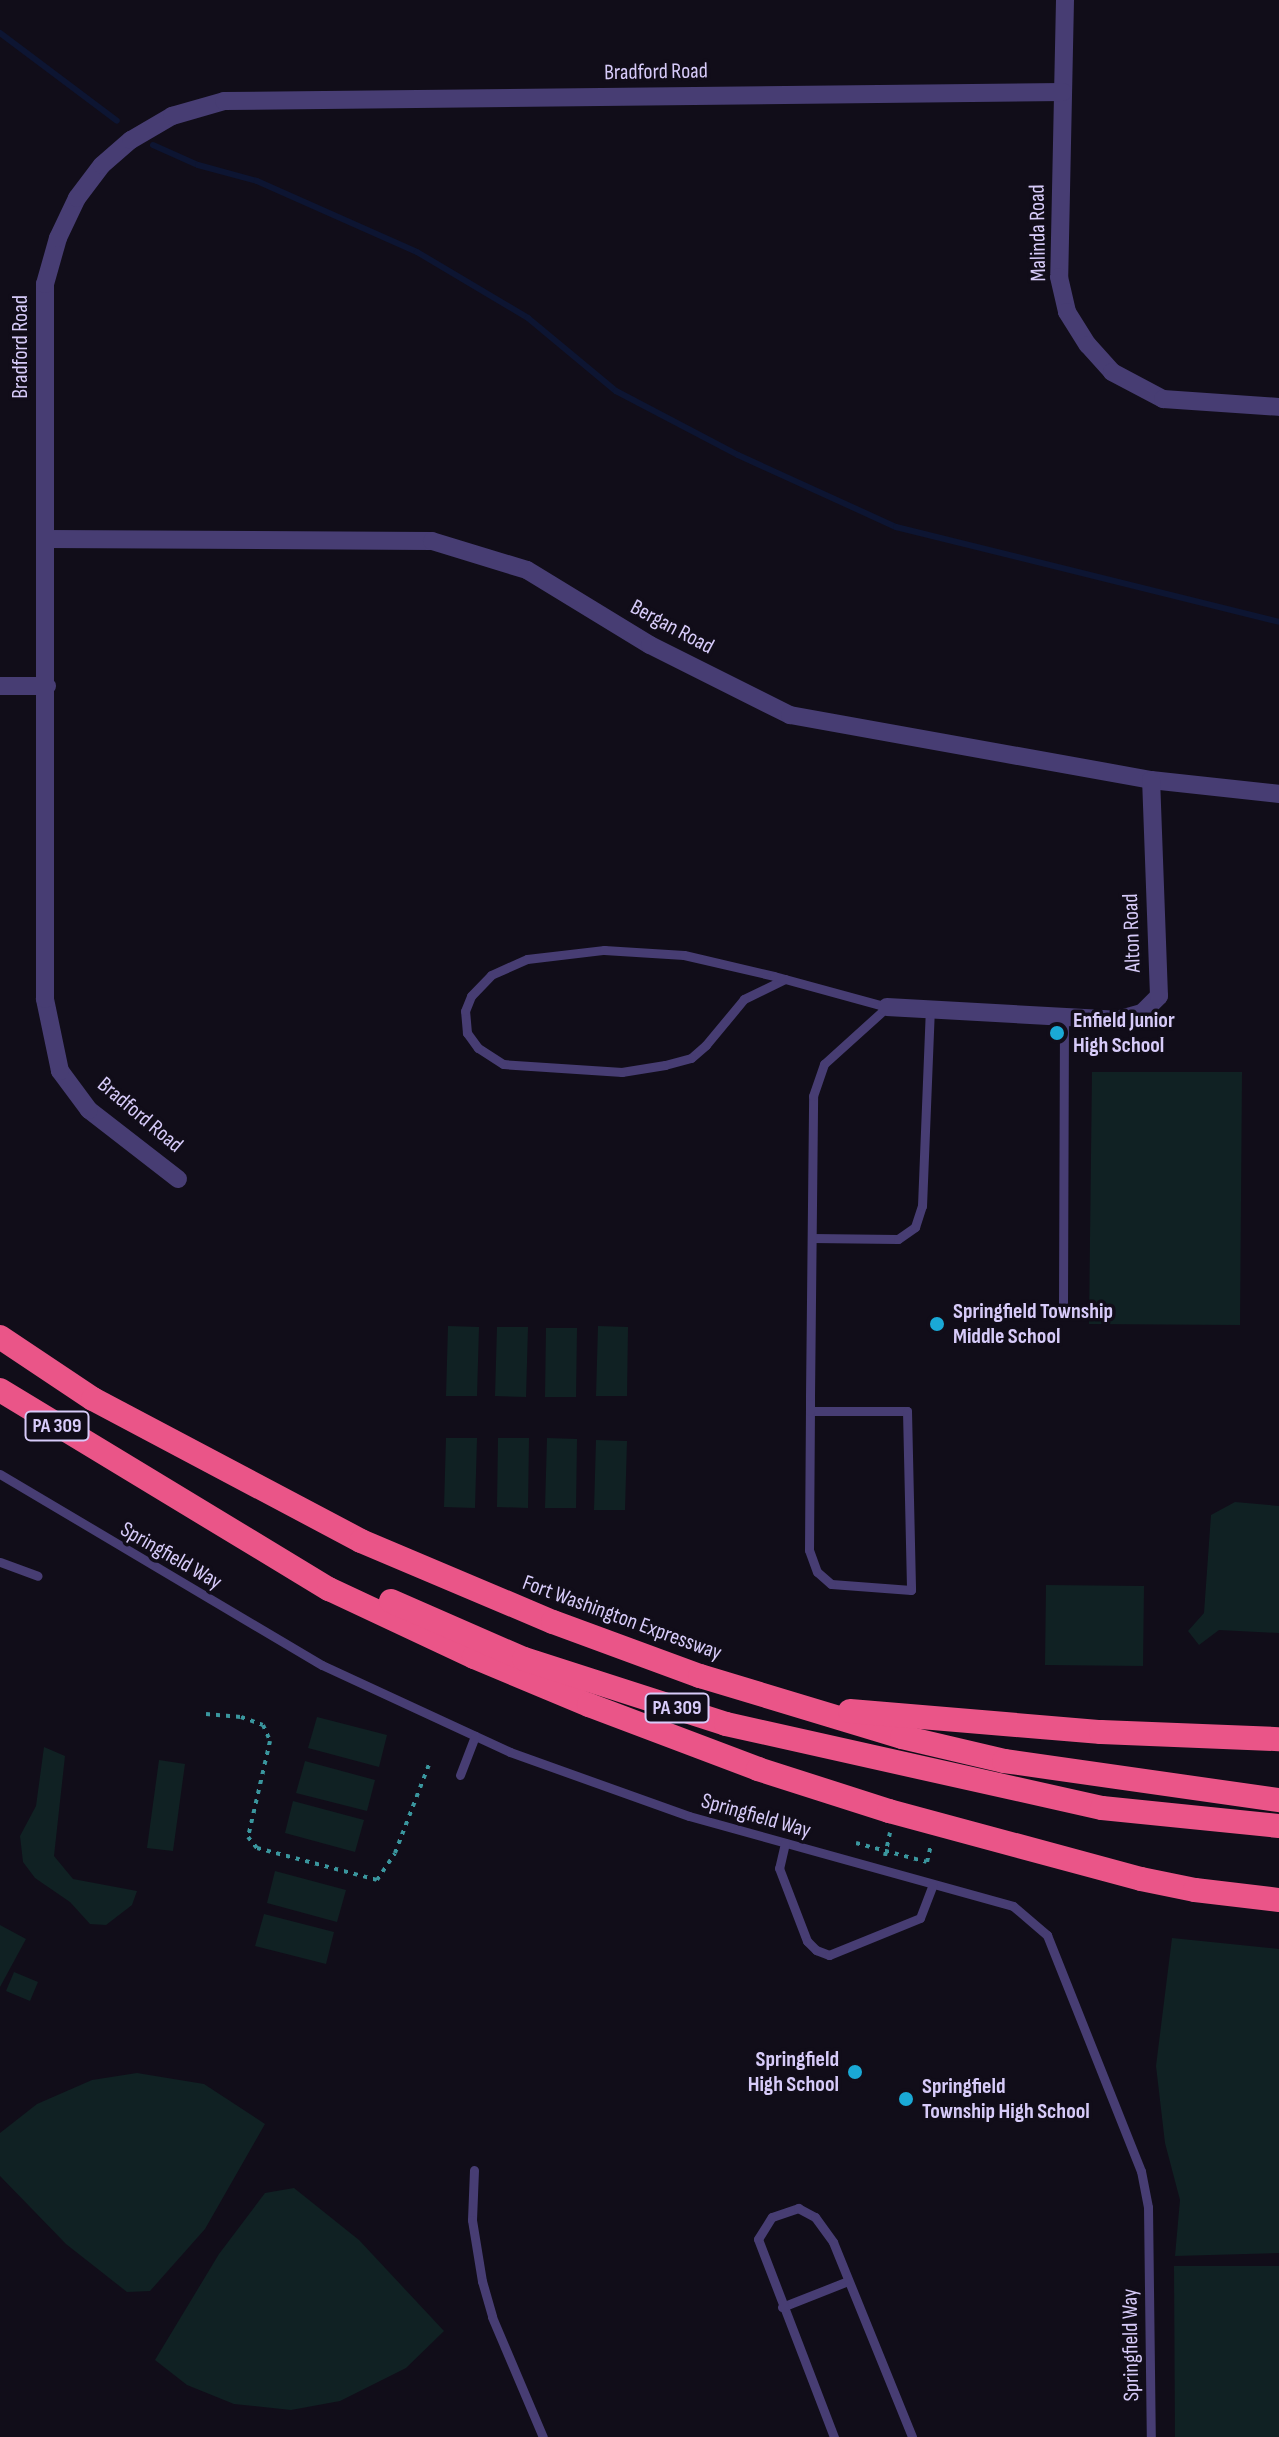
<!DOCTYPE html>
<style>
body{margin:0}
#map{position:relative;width:1279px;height:2437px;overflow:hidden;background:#110d19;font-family:"Sofia Sans Condensed",sans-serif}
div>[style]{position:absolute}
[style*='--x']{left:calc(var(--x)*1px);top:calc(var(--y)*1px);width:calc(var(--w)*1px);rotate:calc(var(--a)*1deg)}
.green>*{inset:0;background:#102123}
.stream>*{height:6px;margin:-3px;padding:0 3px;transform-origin:3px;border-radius:3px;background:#0d1532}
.path>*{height:4px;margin-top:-2px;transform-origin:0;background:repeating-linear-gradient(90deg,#3a969e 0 4px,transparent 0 10px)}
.lane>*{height:9px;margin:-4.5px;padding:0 4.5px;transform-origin:4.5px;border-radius:4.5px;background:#473d73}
.street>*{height:18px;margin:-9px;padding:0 9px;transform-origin:9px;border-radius:9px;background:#473d73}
.highway>*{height:24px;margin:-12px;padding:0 12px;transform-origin:12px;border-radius:12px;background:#ea5588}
.dots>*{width:22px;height:22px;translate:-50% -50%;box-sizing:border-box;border:4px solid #110d19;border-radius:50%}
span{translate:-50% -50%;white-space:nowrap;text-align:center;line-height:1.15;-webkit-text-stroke:7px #110d19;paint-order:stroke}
.shield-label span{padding:2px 6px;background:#110d19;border:2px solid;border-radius:6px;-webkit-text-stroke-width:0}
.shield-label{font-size:20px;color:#d7cbf9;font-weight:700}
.street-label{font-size:22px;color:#d7cbf9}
.poi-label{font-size:22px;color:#d7cbf9;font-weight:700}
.left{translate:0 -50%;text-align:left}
.right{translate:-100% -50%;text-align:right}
</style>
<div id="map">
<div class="green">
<i style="clip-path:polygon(1092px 1072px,1242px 1072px,1240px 1325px,1089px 1324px)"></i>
<i style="clip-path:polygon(448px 1326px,479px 1327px,477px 1396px,446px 1396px)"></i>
<i style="clip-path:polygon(598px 1326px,628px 1327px,627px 1396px,596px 1396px)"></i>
<i style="clip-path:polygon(497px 1327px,528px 1327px,526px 1397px,495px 1396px)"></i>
<i style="clip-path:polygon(546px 1328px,577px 1328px,576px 1397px,545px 1397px)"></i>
<i style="clip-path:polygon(446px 1438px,477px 1438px,475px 1508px,444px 1507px)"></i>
<i style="clip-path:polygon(498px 1438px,529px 1438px,528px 1508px,497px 1507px)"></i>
<i style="clip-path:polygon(547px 1438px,577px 1439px,576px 1508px,545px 1508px)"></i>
<i style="clip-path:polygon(596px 1440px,627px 1441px,625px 1510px,594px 1510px)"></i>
<i style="clip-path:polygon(1235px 1502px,1279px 1506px,1279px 1633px,1219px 1630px,1199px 1645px,1188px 1631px,1204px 1613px,1211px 1515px)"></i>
<i style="clip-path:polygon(1046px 1585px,1144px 1586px,1143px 1666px,1045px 1665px)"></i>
<i style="clip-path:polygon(317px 1717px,387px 1735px,379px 1767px,308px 1748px)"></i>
<i style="clip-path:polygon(44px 1747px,65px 1756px,54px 1856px,73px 1879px,137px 1891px,132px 1905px,106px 1925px,90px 1924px,70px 1902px,35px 1878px,23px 1862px,20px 1836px,36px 1806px)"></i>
<i style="clip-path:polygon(159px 1760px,185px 1764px,173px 1851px,147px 1848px)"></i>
<i style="clip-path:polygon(305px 1761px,375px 1780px,367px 1811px,296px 1793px)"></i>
<i style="clip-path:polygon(293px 1801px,364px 1820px,355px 1852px,285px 1833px)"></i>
<i style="clip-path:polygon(275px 1871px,346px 1890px,337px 1922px,267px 1903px)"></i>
<i style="clip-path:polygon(264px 1914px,334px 1932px,326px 1964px,255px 1946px)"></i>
<i style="clip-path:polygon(0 1925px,26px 1939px,0 1987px)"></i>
<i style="clip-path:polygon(1172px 1938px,1279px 1949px,1279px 2253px,1175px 2256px,1180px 2200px,1165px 2143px,1156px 2066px)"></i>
<i style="clip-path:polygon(14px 1972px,38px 1982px,30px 2001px,6px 1991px)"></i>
<i style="clip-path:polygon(137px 2073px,204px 2084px,265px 2124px,205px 2229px,150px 2291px,127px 2292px,66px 2244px,0 2176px,0 2133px,37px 2104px,92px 2080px)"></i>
<i style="clip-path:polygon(294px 2188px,359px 2240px,444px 2331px,406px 2368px,340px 2401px,291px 2410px,234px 2404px,187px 2385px,155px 2360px,219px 2254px,265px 2193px)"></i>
<i style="clip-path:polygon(1174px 2266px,1279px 2266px,1279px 2437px,1175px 2437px)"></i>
</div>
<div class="stream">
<i style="--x:0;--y:33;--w:146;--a:36.9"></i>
<i style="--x:153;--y:145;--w:49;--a:24"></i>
<i style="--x:198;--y:165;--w:61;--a:15.2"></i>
<i style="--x:257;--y:181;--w:175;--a:23.9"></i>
<i style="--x:417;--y:252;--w:129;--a:30.7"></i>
<i style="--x:528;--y:318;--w:114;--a:39.7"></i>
<i style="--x:616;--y:391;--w:138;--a:27.7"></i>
<i style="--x:738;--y:455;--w:174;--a:24.5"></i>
<i style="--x:896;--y:527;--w:395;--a:13.9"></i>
</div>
<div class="path">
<i style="--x:206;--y:1714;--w:35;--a:5"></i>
<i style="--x:241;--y:1717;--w:23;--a:20"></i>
<i style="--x:263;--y:1725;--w:17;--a:66"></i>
<i style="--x:270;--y:1741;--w:98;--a:102.9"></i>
<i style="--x:248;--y:1837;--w:14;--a:51"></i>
<i style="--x:257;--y:1848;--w:124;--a:14.9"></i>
<i style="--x:377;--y:1880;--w:32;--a:-56"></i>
<i style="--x:395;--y:1853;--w:97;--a:-69"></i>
<i style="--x:856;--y:1843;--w:73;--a:15"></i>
<i style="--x:927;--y:1862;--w:18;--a:-77"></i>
<i style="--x:885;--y:1856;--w:24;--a:-78"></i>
</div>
<div class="lane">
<i style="--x:785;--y:979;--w:46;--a:154"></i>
<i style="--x:744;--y:999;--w:60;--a:129.6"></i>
<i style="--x:706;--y:1045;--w:20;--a:139"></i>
<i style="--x:691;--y:1058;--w:27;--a:165"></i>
<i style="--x:665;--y:1065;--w:44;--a:170.8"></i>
<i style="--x:622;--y:1072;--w:119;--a:-176.2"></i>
<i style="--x:503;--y:1064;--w:30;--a:-147"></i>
<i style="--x:478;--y:1048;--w:19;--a:-126"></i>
<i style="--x:467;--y:1033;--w:22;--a:-95"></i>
<i style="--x:465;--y:1011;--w:16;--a:-68"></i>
<i style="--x:471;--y:996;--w:29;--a:-46"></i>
<i style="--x:491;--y:975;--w:39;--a:-24"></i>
<i style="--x:527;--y:959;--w:78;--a:-6.7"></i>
<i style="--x:604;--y:950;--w:80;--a:3.6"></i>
<i style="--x:684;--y:955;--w:92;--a:13.1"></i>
<i style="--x:774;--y:976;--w:117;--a:15.3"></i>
<i style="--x:812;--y:1238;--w:86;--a:0.7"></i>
<i style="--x:898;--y:1239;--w:21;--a:-35"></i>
<i style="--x:915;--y:1227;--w:22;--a:-72"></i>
<i style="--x:922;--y:1206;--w:196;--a:-87.7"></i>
<i style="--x:1063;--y:1304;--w:287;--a:-89.8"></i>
<i style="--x:810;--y:1411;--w:97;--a:0"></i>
<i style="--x:907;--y:1411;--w:179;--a:88.7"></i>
<i style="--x:911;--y:1590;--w:80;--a:-175.7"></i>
<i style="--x:831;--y:1584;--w:18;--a:-139"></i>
<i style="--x:817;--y:1572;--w:23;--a:-110"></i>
<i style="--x:809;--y:1550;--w:139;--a:-89.6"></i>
<i style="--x:810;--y:1411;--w:15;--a:-90"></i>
<i style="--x:810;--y:1396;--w:300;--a:-89.4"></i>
<i style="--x:813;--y:1096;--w:34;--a:-71"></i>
<i style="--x:824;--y:1064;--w:85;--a:-42.1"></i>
<i style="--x:0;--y:1474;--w:374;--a:30.7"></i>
<i style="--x:322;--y:1665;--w:207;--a:24.8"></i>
<i style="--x:510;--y:1752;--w:190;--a:19.7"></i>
<i style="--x:689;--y:1816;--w:336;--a:15.5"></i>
<i style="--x:1013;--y:1906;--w:45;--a:40.5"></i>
<i style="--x:1047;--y:1935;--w:254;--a:68.3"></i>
<i style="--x:1141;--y:2171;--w:37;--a:79"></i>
<i style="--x:1148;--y:2207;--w:230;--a:89.3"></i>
<i style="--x:0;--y:1562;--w:40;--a:20.2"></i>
<i style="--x:460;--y:1775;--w:42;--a:-69"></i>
<i style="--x:785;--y:1843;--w:26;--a:103"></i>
<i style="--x:779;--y:1868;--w:78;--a:69"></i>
<i style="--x:807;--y:1941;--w:13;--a:45"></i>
<i style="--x:816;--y:1950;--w:14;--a:21"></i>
<i style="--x:829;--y:1955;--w:98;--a:-22.1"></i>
<i style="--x:920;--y:1918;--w:36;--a:-69"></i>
<i style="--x:474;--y:2170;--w:50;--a:92.3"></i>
<i style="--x:472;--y:2220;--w:62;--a:80.7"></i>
<i style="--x:482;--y:2281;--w:37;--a:74"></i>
<i style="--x:492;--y:2317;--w:130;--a:67"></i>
<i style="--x:782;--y:2307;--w:71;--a:-21.5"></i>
<i style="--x:834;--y:2437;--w:212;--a:-111"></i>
<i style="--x:758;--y:2239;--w:26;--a:-58"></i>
<i style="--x:772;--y:2217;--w:28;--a:-19"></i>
<i style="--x:798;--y:2208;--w:19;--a:28"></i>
<i style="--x:815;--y:2217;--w:31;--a:54"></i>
<i style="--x:833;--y:2242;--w:210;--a:67.9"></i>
</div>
<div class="street">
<i style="--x:1065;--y:0;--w:277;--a:91.2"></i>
<i style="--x:1059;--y:277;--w:36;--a:77"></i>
<i style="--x:1067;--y:312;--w:39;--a:58"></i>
<i style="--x:1088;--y:345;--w:36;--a:48"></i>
<i style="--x:1112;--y:372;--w:58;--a:27.9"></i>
<i style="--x:1163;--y:399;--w:116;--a:3.9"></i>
<i style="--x:46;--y:539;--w:386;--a:0.3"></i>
<i style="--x:432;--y:541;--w:99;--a:17"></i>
<i style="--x:527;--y:570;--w:144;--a:31.4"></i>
<i style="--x:650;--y:645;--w:157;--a:26.6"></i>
<i style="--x:790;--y:715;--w:367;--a:10.2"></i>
<i style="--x:1151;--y:780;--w:129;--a:6.2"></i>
<i style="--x:0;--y:686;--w:47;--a:0"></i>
<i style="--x:887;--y:1007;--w:230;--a:3.2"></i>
<i style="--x:1117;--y:1020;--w:26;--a:-16"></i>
<i style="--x:1142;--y:1013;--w:24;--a:-45"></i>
<i style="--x:1159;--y:996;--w:216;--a:-92.1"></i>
<i style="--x:178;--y:1179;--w:113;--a:-142.2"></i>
<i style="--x:89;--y:1110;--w:49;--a:-126.6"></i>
<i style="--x:60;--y:1071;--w:74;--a:-101.8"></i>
<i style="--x:45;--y:999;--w:715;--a:-90"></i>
<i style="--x:45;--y:284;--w:48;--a:-74.2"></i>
<i style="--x:58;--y:238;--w:44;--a:-64.6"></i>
<i style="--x:77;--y:198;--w:41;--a:-52.9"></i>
<i style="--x:102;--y:165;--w:38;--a:-41"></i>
<i style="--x:131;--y:140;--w:48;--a:-30.3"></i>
<i style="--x:172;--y:116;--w:54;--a:-16.1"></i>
<i style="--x:224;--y:101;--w:839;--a:-0.61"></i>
</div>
<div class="highway">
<i style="--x:0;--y:1337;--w:112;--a:33.7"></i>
<i style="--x:93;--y:1399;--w:303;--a:27.9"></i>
<i style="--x:361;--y:1541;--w:208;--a:22.9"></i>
<i style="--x:553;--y:1622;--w:157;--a:20.2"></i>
<i style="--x:700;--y:1676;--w:211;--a:16.8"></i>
<i style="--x:902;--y:1737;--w:105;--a:13.2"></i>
<i style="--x:1004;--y:1761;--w:278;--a:8.1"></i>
<i style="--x:0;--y:1390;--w:385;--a:31.2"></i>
<i style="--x:329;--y:1589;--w:160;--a:25.1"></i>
<i style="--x:474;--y:1657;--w:125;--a:22.7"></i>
<i style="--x:589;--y:1705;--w:181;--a:20.7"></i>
<i style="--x:758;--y:1769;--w:138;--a:17.8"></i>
<i style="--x:889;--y:1811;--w:261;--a:15.1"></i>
<i style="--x:1141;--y:1879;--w:55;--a:11.5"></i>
<i style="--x:1195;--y:1890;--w:85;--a:6.8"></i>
<i style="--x:391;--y:1601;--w:145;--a:23.6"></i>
<i style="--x:524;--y:1659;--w:212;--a:17.8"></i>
<i style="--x:726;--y:1724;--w:385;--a:12.6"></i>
<i style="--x:1102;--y:1808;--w:178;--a:5.8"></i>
<i style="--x:850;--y:1711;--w:252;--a:4.8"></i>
<i style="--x:1101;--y:1732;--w:178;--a:2.3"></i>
</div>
<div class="dots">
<i style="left:1057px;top:1033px;background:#1aa9d6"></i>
<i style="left:937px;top:1324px;background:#1aa9d6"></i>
<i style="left:855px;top:2072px;background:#1aa9d6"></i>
<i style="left:906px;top:2099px;background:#1aa9d6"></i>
</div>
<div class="shield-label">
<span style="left:57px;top:1426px">PA 309</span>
<span style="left:677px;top:1708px">PA 309</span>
</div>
<div class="street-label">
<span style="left:656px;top:72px;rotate:-1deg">Bradford Road</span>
<span style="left:1038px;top:233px;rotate:-91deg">Malinda Road</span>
<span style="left:21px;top:347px;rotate:-90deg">Bradford Road</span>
<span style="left:672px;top:627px;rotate:28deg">Bergan Road</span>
<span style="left:1132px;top:933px;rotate:-92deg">Alton Road</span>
<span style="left:140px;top:1115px;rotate:40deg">Bradford Road</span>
<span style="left:171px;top:1556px;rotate:30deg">Springfield Way</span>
<span style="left:622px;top:1618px;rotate:20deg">Fort Washington Expressway</span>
<span style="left:756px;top:1816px;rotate:16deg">Springfield Way</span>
<span style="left:1131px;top:2345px;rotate:-91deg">Springfield Way</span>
</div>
<div class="poi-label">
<span class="left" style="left:1073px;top:1033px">Enfield Junior<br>High School</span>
<span class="left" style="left:953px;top:1324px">Springfield Township<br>Middle School</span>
<span class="right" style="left:839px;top:2072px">Springfield<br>High School</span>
<span class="left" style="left:922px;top:2099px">Springfield<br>Township High School</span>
</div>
</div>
